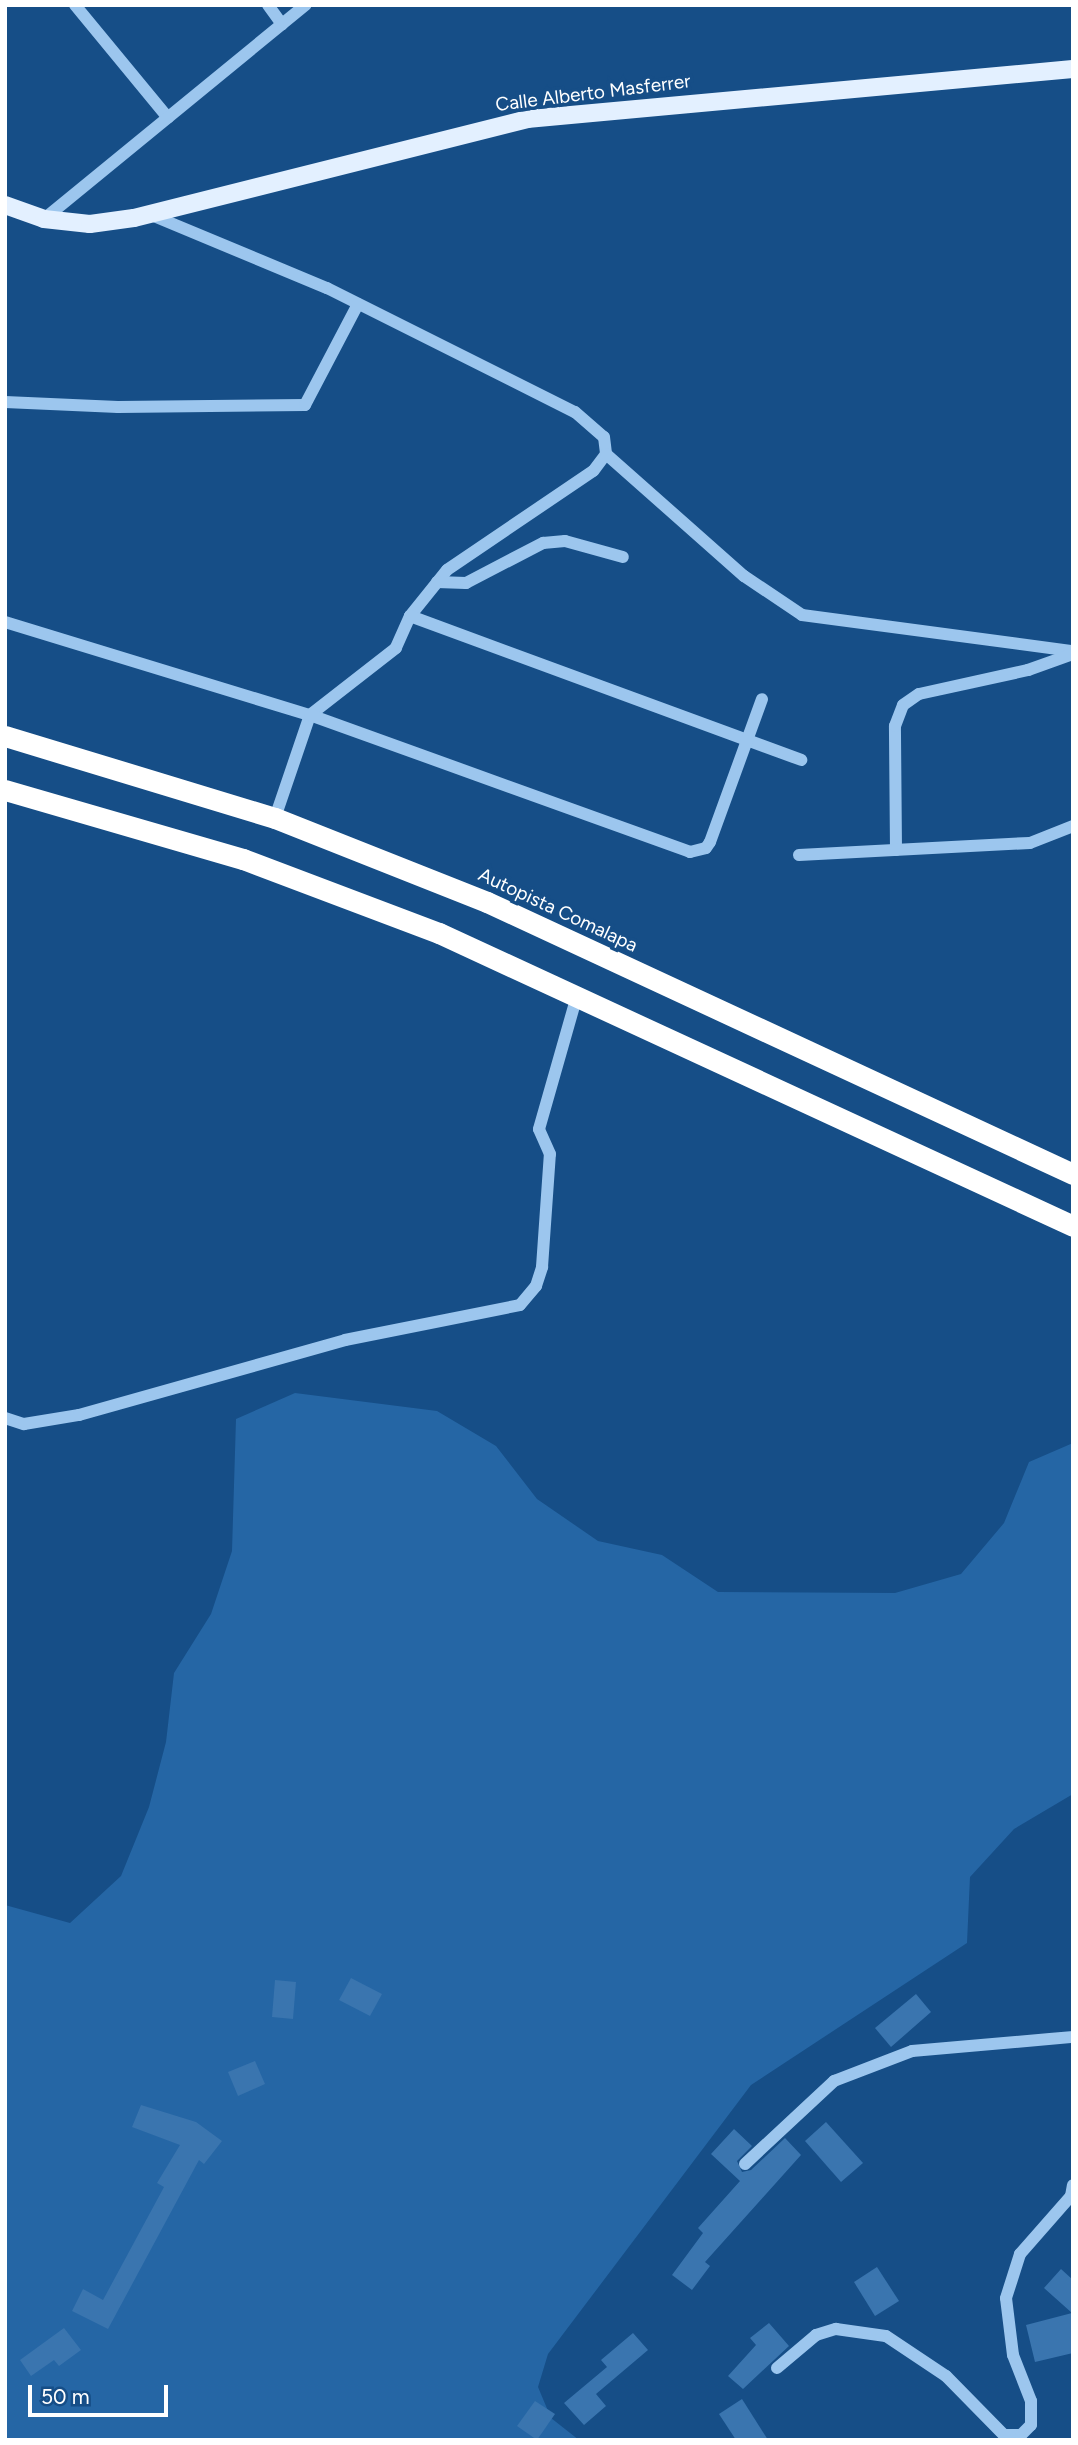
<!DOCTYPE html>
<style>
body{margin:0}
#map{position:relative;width:1078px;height:2445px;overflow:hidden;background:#164e87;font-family:Figtree,sans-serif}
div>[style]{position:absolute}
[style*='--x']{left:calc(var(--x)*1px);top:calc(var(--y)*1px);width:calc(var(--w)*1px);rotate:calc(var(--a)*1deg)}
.green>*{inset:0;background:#2566a5}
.building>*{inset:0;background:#3a75af}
.minor>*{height:12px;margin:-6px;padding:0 6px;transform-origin:6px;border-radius:6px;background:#9cc6ee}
.major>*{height:18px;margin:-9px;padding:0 9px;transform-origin:9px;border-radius:9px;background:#e3f0ff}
.highway>*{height:21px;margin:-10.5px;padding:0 10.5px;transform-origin:10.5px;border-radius:10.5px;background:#fff}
span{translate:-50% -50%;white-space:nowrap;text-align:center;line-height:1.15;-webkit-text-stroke:7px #164e87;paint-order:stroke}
.street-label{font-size:19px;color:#fff}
.frame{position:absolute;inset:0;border:7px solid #fff;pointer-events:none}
.scale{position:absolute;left:28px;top:2385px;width:140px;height:32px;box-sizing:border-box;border:4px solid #fff;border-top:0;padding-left:9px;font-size:21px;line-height:24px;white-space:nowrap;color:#fff;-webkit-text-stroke:5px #164e87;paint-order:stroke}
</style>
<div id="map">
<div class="green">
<i style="clip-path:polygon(295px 1393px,437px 1411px,496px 1446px,537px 1499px,598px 1541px,662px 1555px,718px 1592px,895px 1593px,961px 1574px,1004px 1523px,1029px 1462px,1073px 1443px,1073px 1794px,1014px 1829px,970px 1877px,967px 1943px,751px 2085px,548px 2354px,538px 2387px,551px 2418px,579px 2440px,5px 2440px,5px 1905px,70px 1923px,121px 1876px,149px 1807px,166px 1742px,174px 1673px,211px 1614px,232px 1551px,236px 1419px)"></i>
</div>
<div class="building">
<i style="clip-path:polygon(351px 1978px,382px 1994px,370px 2016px,339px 2000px)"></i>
<i style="clip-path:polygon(275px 1980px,296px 1982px,293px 2019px,272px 2017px)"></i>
<i style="clip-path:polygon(916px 1994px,931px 2012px,891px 2047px,875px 2028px)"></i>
<i style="clip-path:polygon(255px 2061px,265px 2084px,238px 2096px,228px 2072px)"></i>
<i style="clip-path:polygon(141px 2105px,196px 2122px,222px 2141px,204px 2164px,199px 2160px,108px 2329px,72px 2311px,83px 2289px,103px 2300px,164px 2187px,157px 2183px,180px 2145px,132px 2127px)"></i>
<i style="clip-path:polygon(826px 2122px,863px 2163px,841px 2182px,805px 2141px)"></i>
<i style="clip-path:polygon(734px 2129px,752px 2146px,737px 2161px,742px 2172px,751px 2170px,785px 2138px,801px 2155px,705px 2262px,710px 2266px,692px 2290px,672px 2275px,703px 2233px,698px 2228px,740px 2181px,711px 2154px)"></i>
<i style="clip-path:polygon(877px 2267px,899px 2301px,875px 2316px,854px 2282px)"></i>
<i style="clip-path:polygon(1061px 2269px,1073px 2280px,1073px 2353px,1035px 2362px,1026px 2325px,1072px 2313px,1044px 2288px)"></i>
<i style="clip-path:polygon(769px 2323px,789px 2346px,743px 2389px,728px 2376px,756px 2345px,750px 2338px)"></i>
<i style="clip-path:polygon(64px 2328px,81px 2350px,59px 2366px,54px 2360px,31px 2376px,20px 2360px)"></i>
<i style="clip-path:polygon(633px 2333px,648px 2350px,596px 2394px,606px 2406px,584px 2425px,564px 2403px,607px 2367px,601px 2360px)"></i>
<i style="clip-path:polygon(742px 2399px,768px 2440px,736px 2440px,719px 2414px)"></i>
<i style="clip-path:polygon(535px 2401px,555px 2414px,537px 2440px,517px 2426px)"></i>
</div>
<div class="minor">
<i style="--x:75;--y:5;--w:146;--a:50.5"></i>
<i style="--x:268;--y:5;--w:24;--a:54"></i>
<i style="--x:149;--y:214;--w:193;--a:22.6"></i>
<i style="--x:327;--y:288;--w:277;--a:26.6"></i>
<i style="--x:575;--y:412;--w:38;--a:41"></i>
<i style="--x:604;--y:437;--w:17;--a:83"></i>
<i style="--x:606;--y:454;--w:21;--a:127"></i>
<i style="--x:593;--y:471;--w:176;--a:145.9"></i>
<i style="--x:447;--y:570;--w:59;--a:128.8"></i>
<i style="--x:410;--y:616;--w:35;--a:114"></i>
<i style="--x:396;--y:648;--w:109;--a:142.1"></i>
<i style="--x:310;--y:715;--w:109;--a:108.8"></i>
<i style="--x:44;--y:219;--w:338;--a:-39.3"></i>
<i style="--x:5;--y:402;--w:113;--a:2.5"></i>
<i style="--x:118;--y:407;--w:187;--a:-0.6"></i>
<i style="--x:305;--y:405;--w:114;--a:-62.3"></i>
<i style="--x:606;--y:454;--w:184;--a:41.5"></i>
<i style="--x:744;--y:576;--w:70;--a:33.9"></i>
<i style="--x:802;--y:615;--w:273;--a:7.6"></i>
<i style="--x:437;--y:582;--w:29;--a:2"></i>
<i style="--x:466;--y:583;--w:87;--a:-27.5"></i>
<i style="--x:543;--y:543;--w:22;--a:-5"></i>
<i style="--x:565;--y:541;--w:60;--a:15.4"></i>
<i style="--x:410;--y:616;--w:417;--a:20.2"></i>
<i style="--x:5;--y:622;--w:319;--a:17"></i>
<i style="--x:310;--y:715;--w:404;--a:19.8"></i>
<i style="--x:690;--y:852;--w:16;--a:-14"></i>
<i style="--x:706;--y:848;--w:7;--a:-56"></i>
<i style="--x:710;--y:842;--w:152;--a:-70"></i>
<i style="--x:896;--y:850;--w:124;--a:-90.5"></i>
<i style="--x:895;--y:726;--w:22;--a:-69"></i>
<i style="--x:903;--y:705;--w:19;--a:-35"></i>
<i style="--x:919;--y:694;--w:112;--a:-12.4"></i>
<i style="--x:1028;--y:670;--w:48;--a:-19.6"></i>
<i style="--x:799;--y:855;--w:231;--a:-3"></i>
<i style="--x:1030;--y:843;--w:46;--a:-21.6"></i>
<i style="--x:5;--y:1418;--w:20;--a:18"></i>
<i style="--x:24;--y:1424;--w:56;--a:-9.3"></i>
<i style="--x:79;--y:1415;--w:276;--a:-15.7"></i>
<i style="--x:345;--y:1340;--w:178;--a:-11.3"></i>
<i style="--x:520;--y:1305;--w:25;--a:-50"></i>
<i style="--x:536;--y:1286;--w:20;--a:-72"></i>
<i style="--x:542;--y:1267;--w:113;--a:-86"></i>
<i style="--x:550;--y:1154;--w:27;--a:-114"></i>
<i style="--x:539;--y:1129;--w:138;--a:-74.1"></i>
<i style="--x:745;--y:2164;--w:122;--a:-43"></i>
<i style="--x:834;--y:2081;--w:84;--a:-21"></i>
<i style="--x:912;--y:2051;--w:162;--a:-5"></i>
<i style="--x:777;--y:2368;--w:51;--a:-40.2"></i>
<i style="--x:816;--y:2335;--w:21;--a:-17"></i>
<i style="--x:836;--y:2329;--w:50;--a:8"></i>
<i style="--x:886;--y:2336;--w:72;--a:33.7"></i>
<i style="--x:946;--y:2376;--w:83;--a:45.5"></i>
<i style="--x:1004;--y:2435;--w:17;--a:0"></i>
<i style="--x:1021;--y:2435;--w:14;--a:-45"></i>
<i style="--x:1031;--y:2425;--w:24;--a:-90"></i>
<i style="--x:1031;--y:2401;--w:49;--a:-111.4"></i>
<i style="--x:1013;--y:2355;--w:57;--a:-97"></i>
<i style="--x:1006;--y:2298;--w:46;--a:-72.3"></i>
<i style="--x:1020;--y:2254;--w:77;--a:-48.7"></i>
<i style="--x:1071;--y:2196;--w:11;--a:-80"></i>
</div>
<div class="major">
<i style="--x:5;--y:205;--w:41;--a:19.7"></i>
<i style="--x:44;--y:219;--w:46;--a:6.2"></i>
<i style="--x:90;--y:224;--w:44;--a:-7.8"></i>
<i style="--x:134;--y:218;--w:405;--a:-14.1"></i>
<i style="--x:527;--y:119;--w:548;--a:-5.23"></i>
</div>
<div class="highway">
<i style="--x:5;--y:736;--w:282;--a:16.9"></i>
<i style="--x:275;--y:818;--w:228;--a:21.6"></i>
<i style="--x:487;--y:902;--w:646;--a:24.9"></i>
<i style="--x:5;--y:790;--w:248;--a:16.2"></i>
<i style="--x:243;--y:859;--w:210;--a:20.7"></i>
<i style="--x:439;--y:933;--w:698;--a:24.8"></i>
</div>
<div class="street-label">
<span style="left:593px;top:93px;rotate:-7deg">Calle Alberto Masferrer</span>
<span style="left:558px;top:910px;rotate:25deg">Autopista Comalapa</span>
</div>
<div class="frame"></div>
<div class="scale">50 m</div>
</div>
